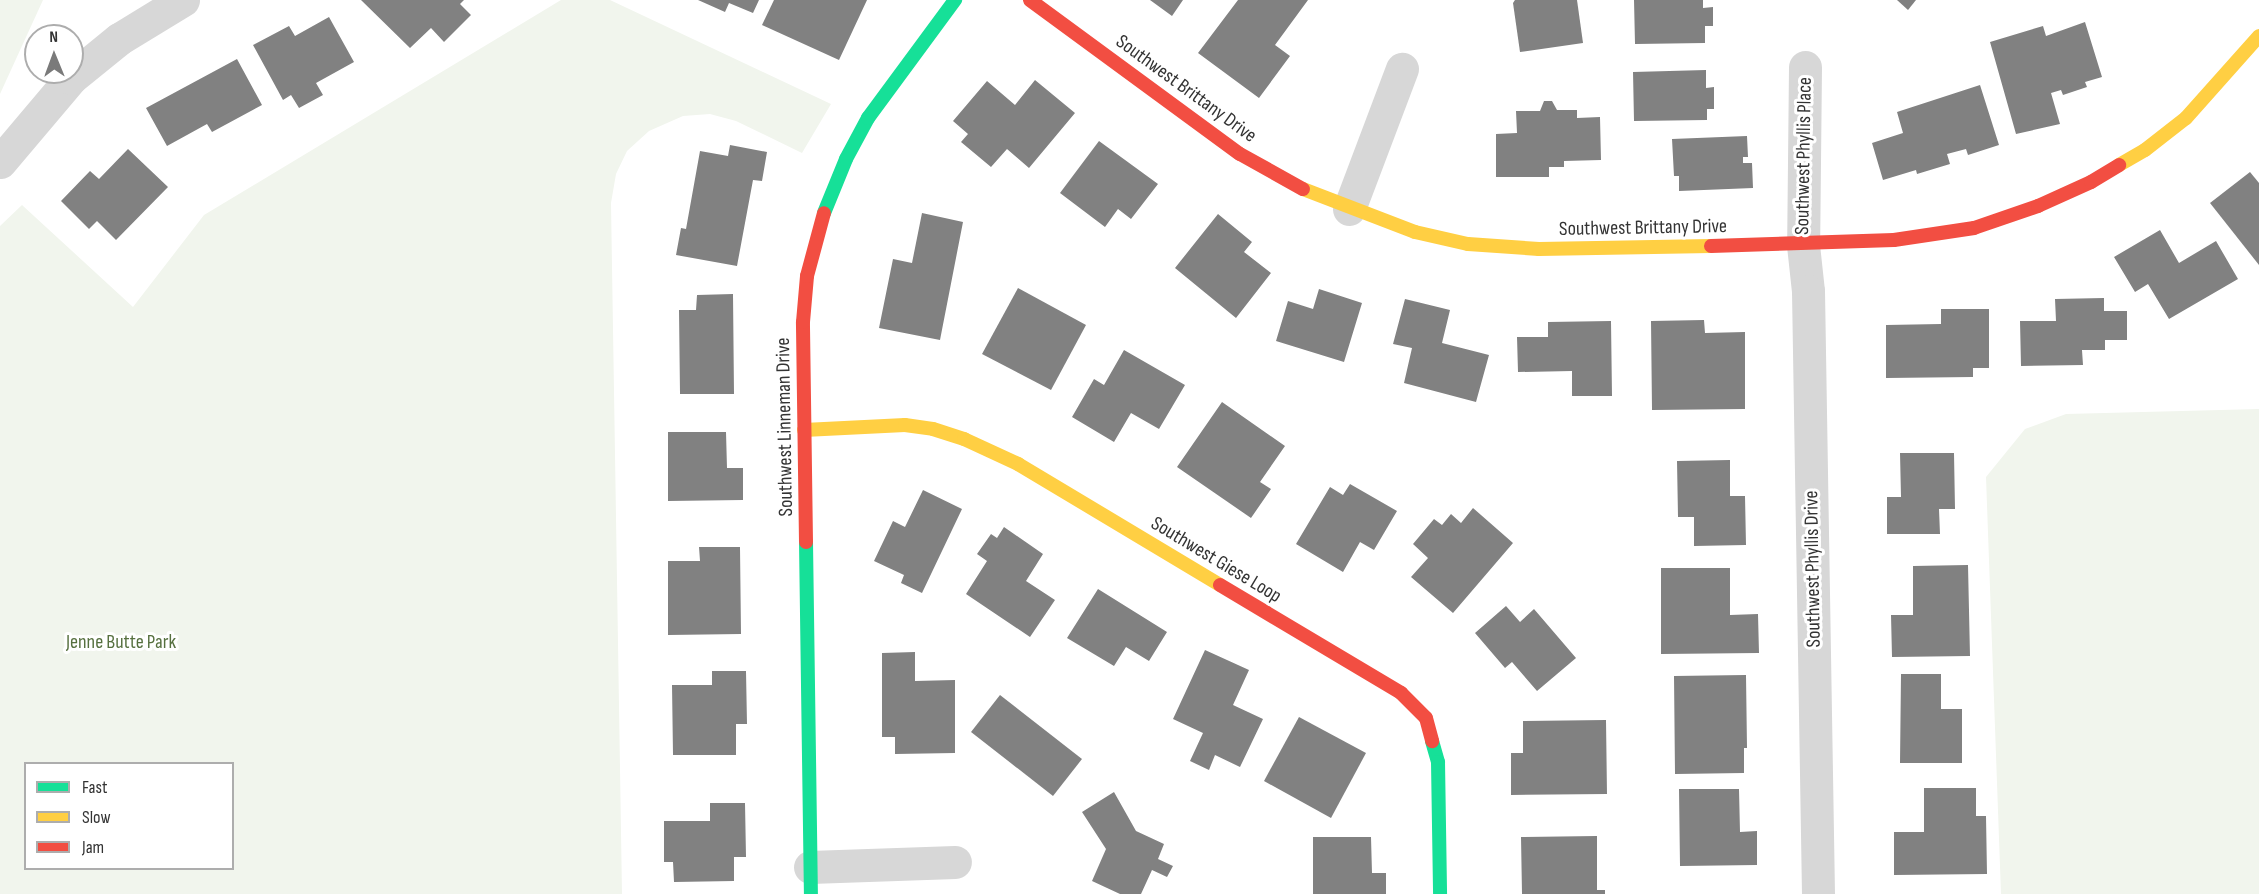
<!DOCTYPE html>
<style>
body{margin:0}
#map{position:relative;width:2259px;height:894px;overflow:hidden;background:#fff;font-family:"Sofia Sans Condensed",sans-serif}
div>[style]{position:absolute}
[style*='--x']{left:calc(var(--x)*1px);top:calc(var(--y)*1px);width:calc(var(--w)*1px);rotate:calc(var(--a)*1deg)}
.green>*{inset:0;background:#f1f5ed}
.building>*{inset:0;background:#818181}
.street>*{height:33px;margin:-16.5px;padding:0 16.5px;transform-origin:16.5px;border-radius:16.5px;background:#d7d7d7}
.fast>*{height:14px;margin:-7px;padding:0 7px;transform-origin:7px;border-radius:7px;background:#16e098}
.slow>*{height:14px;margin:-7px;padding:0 7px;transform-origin:7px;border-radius:7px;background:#ffcf43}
.jam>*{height:14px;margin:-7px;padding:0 7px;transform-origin:7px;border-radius:7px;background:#f24e42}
span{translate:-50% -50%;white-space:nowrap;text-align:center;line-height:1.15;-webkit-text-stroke:6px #fff;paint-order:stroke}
.street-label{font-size:20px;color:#333}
.park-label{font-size:20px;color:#56703f}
.legend{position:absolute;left:24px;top:762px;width:210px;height:108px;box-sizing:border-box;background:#fff;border:2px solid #adadad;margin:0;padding:8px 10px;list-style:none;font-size:18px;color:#333}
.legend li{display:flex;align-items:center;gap:12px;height:30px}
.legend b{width:30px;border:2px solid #adadad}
.north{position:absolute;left:24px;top:24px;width:60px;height:60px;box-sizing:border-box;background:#fff;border:2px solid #adadad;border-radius:50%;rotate:359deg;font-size:16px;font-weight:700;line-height:24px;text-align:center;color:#333}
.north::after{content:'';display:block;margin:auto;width:21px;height:27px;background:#7a7a7a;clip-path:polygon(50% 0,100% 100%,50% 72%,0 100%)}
</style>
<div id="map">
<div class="green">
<i style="clip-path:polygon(0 0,43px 0,0 94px)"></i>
<i style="clip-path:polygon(evenodd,561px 0,610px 0,831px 104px,802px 153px,736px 121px,710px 114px,683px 116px,649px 131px,627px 151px,616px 174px,611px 203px,622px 894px,0 894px,0 226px,22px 205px,133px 307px,204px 215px,561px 0,26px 764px,232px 764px,232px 868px,26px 868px,26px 764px)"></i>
<i style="clip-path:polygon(2259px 409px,2259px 894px,2001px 894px,1986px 477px,2025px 429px,2066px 414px)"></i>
</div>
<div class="building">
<i style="clip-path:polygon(361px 0,464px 0,460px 4px,471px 15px,444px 42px,431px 28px,410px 48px)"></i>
<i style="clip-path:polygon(698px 0,759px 0,753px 13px,729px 3px,725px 12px)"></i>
<i style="clip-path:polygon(774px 0,867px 0,839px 60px,762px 25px)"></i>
<i style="clip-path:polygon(1150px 0,1183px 0,1172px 16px)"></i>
<i style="clip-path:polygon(1238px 0,1308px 0,1275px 45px,1290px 56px,1259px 98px,1198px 53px)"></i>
<i style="clip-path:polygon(1515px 0,1577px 0,1583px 43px,1520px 52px,1513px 3px)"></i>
<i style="clip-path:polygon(1634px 0,1703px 0,1703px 8px,1713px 7px,1713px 26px,1705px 26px,1705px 43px,1635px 44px)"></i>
<i style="clip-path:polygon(1897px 0,1916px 0,1908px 10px)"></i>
<i style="clip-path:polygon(329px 17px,354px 62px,316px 83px,323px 95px,299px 108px,291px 95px,283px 100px,253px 45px,289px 26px,295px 36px)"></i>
<i style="clip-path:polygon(2085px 22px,2102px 77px,2085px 82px,2087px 87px,2063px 95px,2061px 90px,2051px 93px,2060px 124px,2016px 134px,1990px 42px,2043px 26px,2046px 36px)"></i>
<i style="clip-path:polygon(237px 59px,262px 105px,212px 132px,207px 124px,167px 146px,146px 108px)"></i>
<i style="clip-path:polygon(1706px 70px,1706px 88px,1714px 87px,1714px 109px,1707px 109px,1707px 120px,1634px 121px,1633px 72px)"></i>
<i style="clip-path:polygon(1035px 80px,1075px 113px,1029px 168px,1007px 149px,991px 167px,961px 142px,968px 134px,953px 121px,987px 81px,1015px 105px)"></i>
<i style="clip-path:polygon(1980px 85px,1999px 145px,1968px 155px,1966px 149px,1947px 154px,1950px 164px,1917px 174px,1916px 170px,1883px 180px,1872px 143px,1903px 133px,1897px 112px)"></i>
<i style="clip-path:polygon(1544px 101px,1552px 101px,1557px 110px,1577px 110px,1577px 118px,1600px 117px,1601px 160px,1564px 161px,1564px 167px,1549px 167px,1549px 177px,1496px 177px,1496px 134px,1517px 133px,1516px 111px,1540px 111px)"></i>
<i style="clip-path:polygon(1747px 136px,1748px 157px,1743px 157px,1743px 163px,1752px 163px,1753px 188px,1679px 191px,1679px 176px,1674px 176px,1672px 139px)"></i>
<i style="clip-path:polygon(1099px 141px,1158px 184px,1131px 219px,1118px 209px,1105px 227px,1060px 193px)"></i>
<i style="clip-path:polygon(730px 145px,767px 152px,762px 181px,753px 180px,737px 266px,676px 255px,681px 228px,686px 229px,700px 151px,728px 156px)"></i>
<i style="clip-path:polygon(128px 149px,168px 187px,116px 240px,97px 221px,89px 229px,61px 201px,90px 171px,99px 179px)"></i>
<i style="clip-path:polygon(2250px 172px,2259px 183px,2259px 265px,2210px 203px)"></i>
<i style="clip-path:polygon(922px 213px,963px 222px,940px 340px,879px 328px,893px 259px,912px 263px)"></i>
<i style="clip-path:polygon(1218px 214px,1252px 242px,1244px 252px,1271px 273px,1236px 318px,1175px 268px)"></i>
<i style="clip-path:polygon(2160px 230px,2179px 263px,2216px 241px,2238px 279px,2169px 319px,2148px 284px,2135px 292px,2114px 257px)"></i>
<i style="clip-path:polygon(1018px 288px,1086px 325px,1051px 390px,982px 354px)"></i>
<i style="clip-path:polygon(1319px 289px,1362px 303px,1344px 362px,1276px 341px,1288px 301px,1313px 309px)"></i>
<i style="clip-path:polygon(733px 294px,734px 394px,680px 394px,679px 310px,696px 310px,697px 295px)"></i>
<i style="clip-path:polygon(2104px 298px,2104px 311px,2127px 311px,2127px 340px,2105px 340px,2105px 350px,2082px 350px,2083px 365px,2021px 366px,2020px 321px,2056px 321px,2055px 299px)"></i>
<i style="clip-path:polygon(1405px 299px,1450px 310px,1442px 343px,1489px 355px,1476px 402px,1404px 383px,1412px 348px,1393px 344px)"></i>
<i style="clip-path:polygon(1941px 309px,1989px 309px,1989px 368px,1973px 368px,1973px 377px,1886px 378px,1886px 325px,1941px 324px)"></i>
<i style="clip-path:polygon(1704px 320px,1705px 333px,1745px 332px,1745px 409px,1652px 410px,1651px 321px)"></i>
<i style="clip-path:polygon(1611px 321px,1612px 396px,1572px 396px,1572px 371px,1518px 372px,1517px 337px,1548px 337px,1548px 322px)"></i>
<i style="clip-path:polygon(1124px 350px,1185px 385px,1159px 429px,1131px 413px,1114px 442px,1072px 417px,1094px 379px,1104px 385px)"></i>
<i style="clip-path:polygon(1222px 402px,1285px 446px,1260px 482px,1271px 489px,1251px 518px,1177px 467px)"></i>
<i style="clip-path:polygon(668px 432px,726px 432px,727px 468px,743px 468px,743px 500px,668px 501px)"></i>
<i style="clip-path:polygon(1900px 453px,1954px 453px,1955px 509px,1939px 509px,1940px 534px,1887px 534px,1887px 497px,1901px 497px)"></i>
<i style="clip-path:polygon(1730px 460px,1730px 496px,1745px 496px,1746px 545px,1694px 546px,1694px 517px,1678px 517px,1677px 461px)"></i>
<i style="clip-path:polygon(1350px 484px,1397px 511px,1374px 550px,1360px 542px,1343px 572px,1296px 544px,1330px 487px,1343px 495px)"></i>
<i style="clip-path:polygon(923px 490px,962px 509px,922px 593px,901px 583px,904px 575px,874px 561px,893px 521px,905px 527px)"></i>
<i style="clip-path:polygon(1473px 508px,1513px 543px,1453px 613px,1411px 577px,1428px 558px,1413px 544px,1434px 519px,1442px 525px,1451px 514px,1461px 523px)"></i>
<i style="clip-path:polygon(1004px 527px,1043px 554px,1026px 581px,1055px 600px,1030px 637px,966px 594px,987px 561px,977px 554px,991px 534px,997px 538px)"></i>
<i style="clip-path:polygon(699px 547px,740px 547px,741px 634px,668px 635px,668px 561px,700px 561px)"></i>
<i style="clip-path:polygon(1968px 565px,1970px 656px,1892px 657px,1891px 615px,1913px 615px,1913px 566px)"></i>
<i style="clip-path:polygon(1661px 568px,1730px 568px,1730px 615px,1758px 614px,1759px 653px,1661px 654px)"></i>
<i style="clip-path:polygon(1098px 589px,1167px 632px,1149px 661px,1126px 647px,1114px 666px,1067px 638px)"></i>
<i style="clip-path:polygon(1506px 606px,1520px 622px,1534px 609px,1576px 658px,1537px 691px,1512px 662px,1505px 668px,1475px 633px)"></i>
<i style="clip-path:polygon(1205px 650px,1249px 670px,1233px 705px,1263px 719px,1240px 767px,1215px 755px,1209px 770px,1190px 761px,1203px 733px,1173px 719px)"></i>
<i style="clip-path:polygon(915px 652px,915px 681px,955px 680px,955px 753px,895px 754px,895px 737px,882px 737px,882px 653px)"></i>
<i style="clip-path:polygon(712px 671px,746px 671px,747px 724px,736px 724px,736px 755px,673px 755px,672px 685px,712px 685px)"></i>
<i style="clip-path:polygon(1901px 674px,1941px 674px,1941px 709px,1962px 709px,1962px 763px,1900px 763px)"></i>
<i style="clip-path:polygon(1746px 675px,1747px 748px,1744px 748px,1744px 773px,1675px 774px,1674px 676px)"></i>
<i style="clip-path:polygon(1000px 695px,1082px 759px,1053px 796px,971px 732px)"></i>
<i style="clip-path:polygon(1299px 717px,1366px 753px,1331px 818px,1264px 781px)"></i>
<i style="clip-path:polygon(1606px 720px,1607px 794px,1511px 795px,1511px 753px,1523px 753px,1523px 721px)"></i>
<i style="clip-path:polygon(1924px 788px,1976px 788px,1976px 816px,1986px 816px,1987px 874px,1894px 875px,1894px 832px,1924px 832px)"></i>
<i style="clip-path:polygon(1679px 789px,1739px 789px,1740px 832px,1757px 831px,1757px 865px,1680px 866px)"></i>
<i style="clip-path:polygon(1114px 792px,1136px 831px,1164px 844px,1158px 859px,1173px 866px,1167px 877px,1152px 870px,1141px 894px,1120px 894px,1092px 881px,1106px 849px,1082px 812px)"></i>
<i style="clip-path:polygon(710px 803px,745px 803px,746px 857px,734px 857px,734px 881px,674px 882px,673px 862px,664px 862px,664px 821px,710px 821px)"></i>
<i style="clip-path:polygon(1597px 836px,1597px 890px,1605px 890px,1605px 894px,1522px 894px,1521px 837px)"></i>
<i style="clip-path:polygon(1313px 837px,1371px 837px,1372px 873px,1386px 873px,1386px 894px,1313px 894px)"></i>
</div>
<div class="street">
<i style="--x:1805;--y:67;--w:178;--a:90.6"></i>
<i style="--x:1803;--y:245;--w:46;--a:83.8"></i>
<i style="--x:1808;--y:291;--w:603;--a:89.05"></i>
<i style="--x:0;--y:162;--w:110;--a:-49.8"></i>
<i style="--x:71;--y:78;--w:62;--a:-39.1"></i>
<i style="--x:119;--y:39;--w:75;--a:-31.4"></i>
<i style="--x:1349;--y:209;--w:150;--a:-69.3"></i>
<i style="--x:810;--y:867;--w:145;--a:-2"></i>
</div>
<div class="fast">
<i style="--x:824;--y:213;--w:58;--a:-67.8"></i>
<i style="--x:846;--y:159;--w:47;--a:-61.8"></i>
<i style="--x:868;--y:118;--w:147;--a:-53.6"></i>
<i style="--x:806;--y:542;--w:352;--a:89.2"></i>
<i style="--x:1432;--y:741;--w:22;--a:74"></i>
<i style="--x:1438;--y:762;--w:132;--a:89.1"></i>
</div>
<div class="slow">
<i style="--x:2119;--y:165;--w:30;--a:-30"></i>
<i style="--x:2145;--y:150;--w:52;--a:-38"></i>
<i style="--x:2186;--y:118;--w:110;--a:-48.3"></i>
<i style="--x:1303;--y:189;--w:120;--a:21"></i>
<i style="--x:1415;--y:232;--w:54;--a:12.8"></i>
<i style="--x:1468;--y:244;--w:71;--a:4"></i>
<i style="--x:1539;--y:249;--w:172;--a:-1"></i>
<i style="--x:804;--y:430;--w:101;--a:-2.8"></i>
<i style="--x:905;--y:425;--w:28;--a:8"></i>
<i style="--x:933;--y:429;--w:33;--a:18"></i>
<i style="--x:964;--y:439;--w:60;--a:24.8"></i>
<i style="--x:1018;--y:464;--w:235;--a:30.9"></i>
</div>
<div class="jam">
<i style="--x:1030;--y:0;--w:260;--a:36.3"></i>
<i style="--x:1240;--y:154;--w:72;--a:29.1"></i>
<i style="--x:1711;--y:246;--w:183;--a:-1.9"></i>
<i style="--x:1894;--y:240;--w:81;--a:-8.5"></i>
<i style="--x:1974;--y:228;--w:68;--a:-19"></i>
<i style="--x:2038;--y:206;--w:58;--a:-24.4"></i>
<i style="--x:2091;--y:182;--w:33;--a:-31"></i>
<i style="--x:806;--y:542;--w:220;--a:-90.8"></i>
<i style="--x:803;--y:322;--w:46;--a:-85"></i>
<i style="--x:807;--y:276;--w:65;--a:-74.9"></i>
<i style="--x:1220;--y:585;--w:211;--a:30.8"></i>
<i style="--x:1401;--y:693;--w:35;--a:45"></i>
<i style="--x:1426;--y:718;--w:24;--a:75"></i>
</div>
<div class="street-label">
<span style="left:1186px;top:89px;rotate:36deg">Southwest Brittany Drive</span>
<span style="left:1804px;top:156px;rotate:-89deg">Southwest Phyllis Place</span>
<span style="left:1643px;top:228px;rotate:-1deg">Southwest Brittany Drive</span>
<span style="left:785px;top:427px;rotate:-91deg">Southwest Linneman Drive</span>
<span style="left:1216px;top:560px;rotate:31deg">Southwest Giese Loop</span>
<span style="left:1813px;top:569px;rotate:-91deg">Southwest Phyllis Drive</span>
</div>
<div class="park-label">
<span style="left:121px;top:642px">Jenne Butte Park</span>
</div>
<ul class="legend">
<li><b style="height:8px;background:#16e098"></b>Fast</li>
<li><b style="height:8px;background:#ffcf43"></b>Slow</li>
<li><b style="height:8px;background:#f24e42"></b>Jam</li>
</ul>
<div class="north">N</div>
</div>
